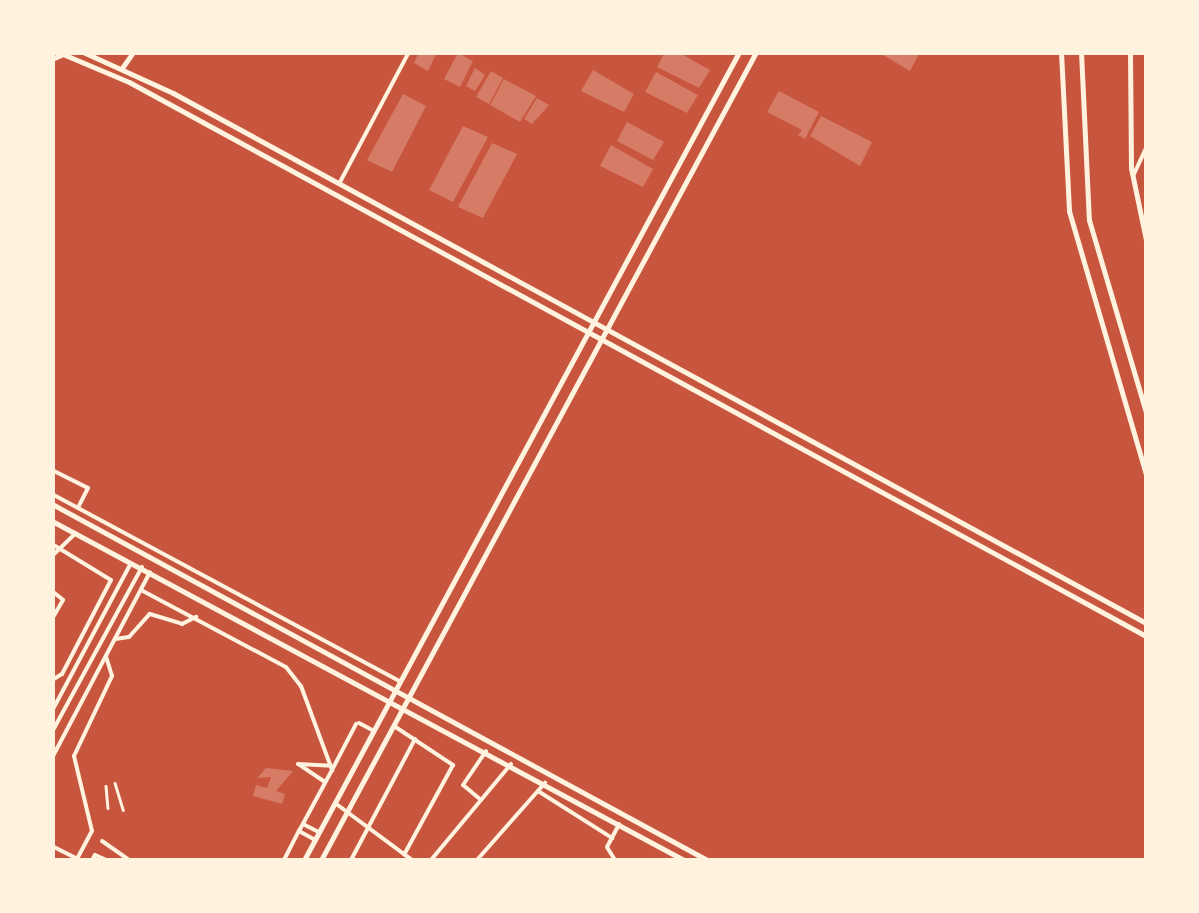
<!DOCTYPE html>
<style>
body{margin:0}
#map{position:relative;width:1199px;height:913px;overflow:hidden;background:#c8553d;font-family:Helvetica,sans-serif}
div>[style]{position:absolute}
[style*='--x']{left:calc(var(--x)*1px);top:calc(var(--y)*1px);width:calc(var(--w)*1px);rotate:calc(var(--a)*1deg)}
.building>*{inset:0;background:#d67c66}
.pedestrian>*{height:2.5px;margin:-1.25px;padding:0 1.25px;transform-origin:1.25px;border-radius:1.25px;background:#fff3e0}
.minor>*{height:4px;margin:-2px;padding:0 2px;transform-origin:2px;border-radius:2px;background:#fff3e0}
.tertiary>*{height:5px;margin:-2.5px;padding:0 2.5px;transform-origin:2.5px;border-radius:2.5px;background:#fff3e0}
span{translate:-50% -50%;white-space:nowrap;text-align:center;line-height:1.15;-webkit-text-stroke:10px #fff3e0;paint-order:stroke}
.frame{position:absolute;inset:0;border:55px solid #fff3e0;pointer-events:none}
</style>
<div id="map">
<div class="building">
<i style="clip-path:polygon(419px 52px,437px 52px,428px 71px,414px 63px)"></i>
<i style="clip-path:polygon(665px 52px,678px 52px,710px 70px,699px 88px,657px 67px)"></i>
<i style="clip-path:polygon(878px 52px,920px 52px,910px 71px)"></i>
<i style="clip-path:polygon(458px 53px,473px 61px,460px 87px,444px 79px)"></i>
<i style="clip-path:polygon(475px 68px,485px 75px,475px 91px,466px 86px)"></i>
<i style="clip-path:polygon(593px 70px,634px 94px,624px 112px,581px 91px)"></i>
<i style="clip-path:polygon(491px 71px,503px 78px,489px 104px,476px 97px)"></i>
<i style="clip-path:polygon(656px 72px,698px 95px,687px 113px,645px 92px)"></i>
<i style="clip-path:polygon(504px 79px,536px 96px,520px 122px,490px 105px)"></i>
<i style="clip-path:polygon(779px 91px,819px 112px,805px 139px,798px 135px,802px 130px,767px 112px)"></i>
<i style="clip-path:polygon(403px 94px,426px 106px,392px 172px,367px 160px)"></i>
<i style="clip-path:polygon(537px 98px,549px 105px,532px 124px,524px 119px)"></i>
<i style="clip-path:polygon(821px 116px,872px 142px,860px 166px,810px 136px)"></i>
<i style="clip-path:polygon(627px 122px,664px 142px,653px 160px,617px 141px)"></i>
<i style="clip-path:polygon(463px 126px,488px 137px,453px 202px,429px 190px)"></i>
<i style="clip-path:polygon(492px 143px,517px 154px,483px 218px,458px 207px)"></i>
<i style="clip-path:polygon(611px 145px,653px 169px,643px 187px,600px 166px)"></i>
<i style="clip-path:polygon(266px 768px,293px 771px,276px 791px,285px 794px,282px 804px,253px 796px,256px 785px,267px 788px,271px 777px,257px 778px)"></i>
</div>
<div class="pedestrian">
<i style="--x:115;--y:783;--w:28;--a:73"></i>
<i style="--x:106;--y:786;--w:22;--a:85"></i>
</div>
<div class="minor">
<i style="--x:1134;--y:174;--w:29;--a:-65"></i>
<i style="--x:339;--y:184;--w:149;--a:-62.1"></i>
<i style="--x:52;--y:470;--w:40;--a:26.6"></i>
<i style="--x:88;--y:488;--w:22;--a:117"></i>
<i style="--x:52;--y:494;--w:395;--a:28.3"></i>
<i style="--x:52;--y:544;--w:69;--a:31.4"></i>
<i style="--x:111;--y:580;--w:106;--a:117.5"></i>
<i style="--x:62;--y:674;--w:12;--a:149"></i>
<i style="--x:52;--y:556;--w:33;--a:-44"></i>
<i style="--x:141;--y:590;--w:164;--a:28"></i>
<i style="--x:286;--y:667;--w:24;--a:52"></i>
<i style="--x:301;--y:686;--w:90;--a:69.7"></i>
<i style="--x:332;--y:770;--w:69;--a:118.4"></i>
<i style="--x:299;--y:831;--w:18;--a:29"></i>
<i style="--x:52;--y:591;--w:14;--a:39"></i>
<i style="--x:63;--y:600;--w:22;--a:120"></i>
<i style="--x:115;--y:639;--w:14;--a:-8"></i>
<i style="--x:129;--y:637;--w:31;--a:-48"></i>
<i style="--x:150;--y:614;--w:34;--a:17"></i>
<i style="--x:182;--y:624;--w:16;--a:-27"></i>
<i style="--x:52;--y:711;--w:166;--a:-61.9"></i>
<i style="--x:359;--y:723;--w:17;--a:28"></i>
<i style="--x:394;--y:726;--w:71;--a:33.5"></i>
<i style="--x:453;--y:765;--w:102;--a:118.6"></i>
<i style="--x:52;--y:732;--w:188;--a:-61.4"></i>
<i style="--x:52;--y:758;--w:210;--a:-62.2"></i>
<i style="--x:332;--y:770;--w:52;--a:-62.4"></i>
<i style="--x:325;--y:782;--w:32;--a:-146"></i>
<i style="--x:298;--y:764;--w:33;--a:3"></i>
<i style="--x:538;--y:791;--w:88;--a:32.4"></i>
<i style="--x:481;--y:800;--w:23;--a:-140"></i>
<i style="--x:463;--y:785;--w:41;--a:-55.9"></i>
<i style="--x:335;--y:803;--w:96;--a:36.5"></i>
<i style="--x:303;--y:824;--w:18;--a:27"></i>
<i style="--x:102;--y:841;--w:33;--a:35"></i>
<i style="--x:52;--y:846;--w:31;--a:27"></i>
<i style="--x:77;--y:859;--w:32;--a:-62"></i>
<i style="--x:92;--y:831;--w:77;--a:-103.5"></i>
<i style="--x:74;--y:756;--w:89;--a:-64.6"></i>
<i style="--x:112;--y:676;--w:21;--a:-107"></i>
<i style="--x:92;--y:860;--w:6;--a:-59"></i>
<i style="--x:95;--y:855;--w:12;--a:24"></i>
<i style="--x:284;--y:860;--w:33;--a:-63"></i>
<i style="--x:351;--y:860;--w:137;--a:-62.1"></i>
<i style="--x:431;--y:860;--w:125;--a:-50.2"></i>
<i style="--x:477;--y:860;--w:103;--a:-48.6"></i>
<i style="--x:615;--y:860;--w:15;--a:-122"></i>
<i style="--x:607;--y:847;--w:26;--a:-62"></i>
</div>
<div class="tertiary">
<i style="--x:58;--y:52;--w:77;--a:22.9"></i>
<i style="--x:129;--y:82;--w:1158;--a:28.58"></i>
<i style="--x:83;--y:52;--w:99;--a:24.5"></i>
<i style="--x:173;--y:93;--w:1108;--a:28.58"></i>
<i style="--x:1061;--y:52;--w:159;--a:87.1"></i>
<i style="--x:1069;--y:211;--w:275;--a:73.7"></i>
<i style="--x:1081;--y:52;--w:168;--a:87.3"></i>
<i style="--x:1089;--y:220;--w:201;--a:73.5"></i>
<i style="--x:1130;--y:52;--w:116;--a:89.5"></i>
<i style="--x:1131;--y:168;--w:74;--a:78.2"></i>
<i style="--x:52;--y:59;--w:17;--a:-24"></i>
<i style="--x:122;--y:68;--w:19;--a:-55"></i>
<i style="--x:52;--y:504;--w:745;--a:28.52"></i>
<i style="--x:52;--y:521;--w:717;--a:28.21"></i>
<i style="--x:304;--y:860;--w:918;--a:-61.7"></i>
<i style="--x:321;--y:860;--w:918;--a:-61.7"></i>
</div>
<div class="frame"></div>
</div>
